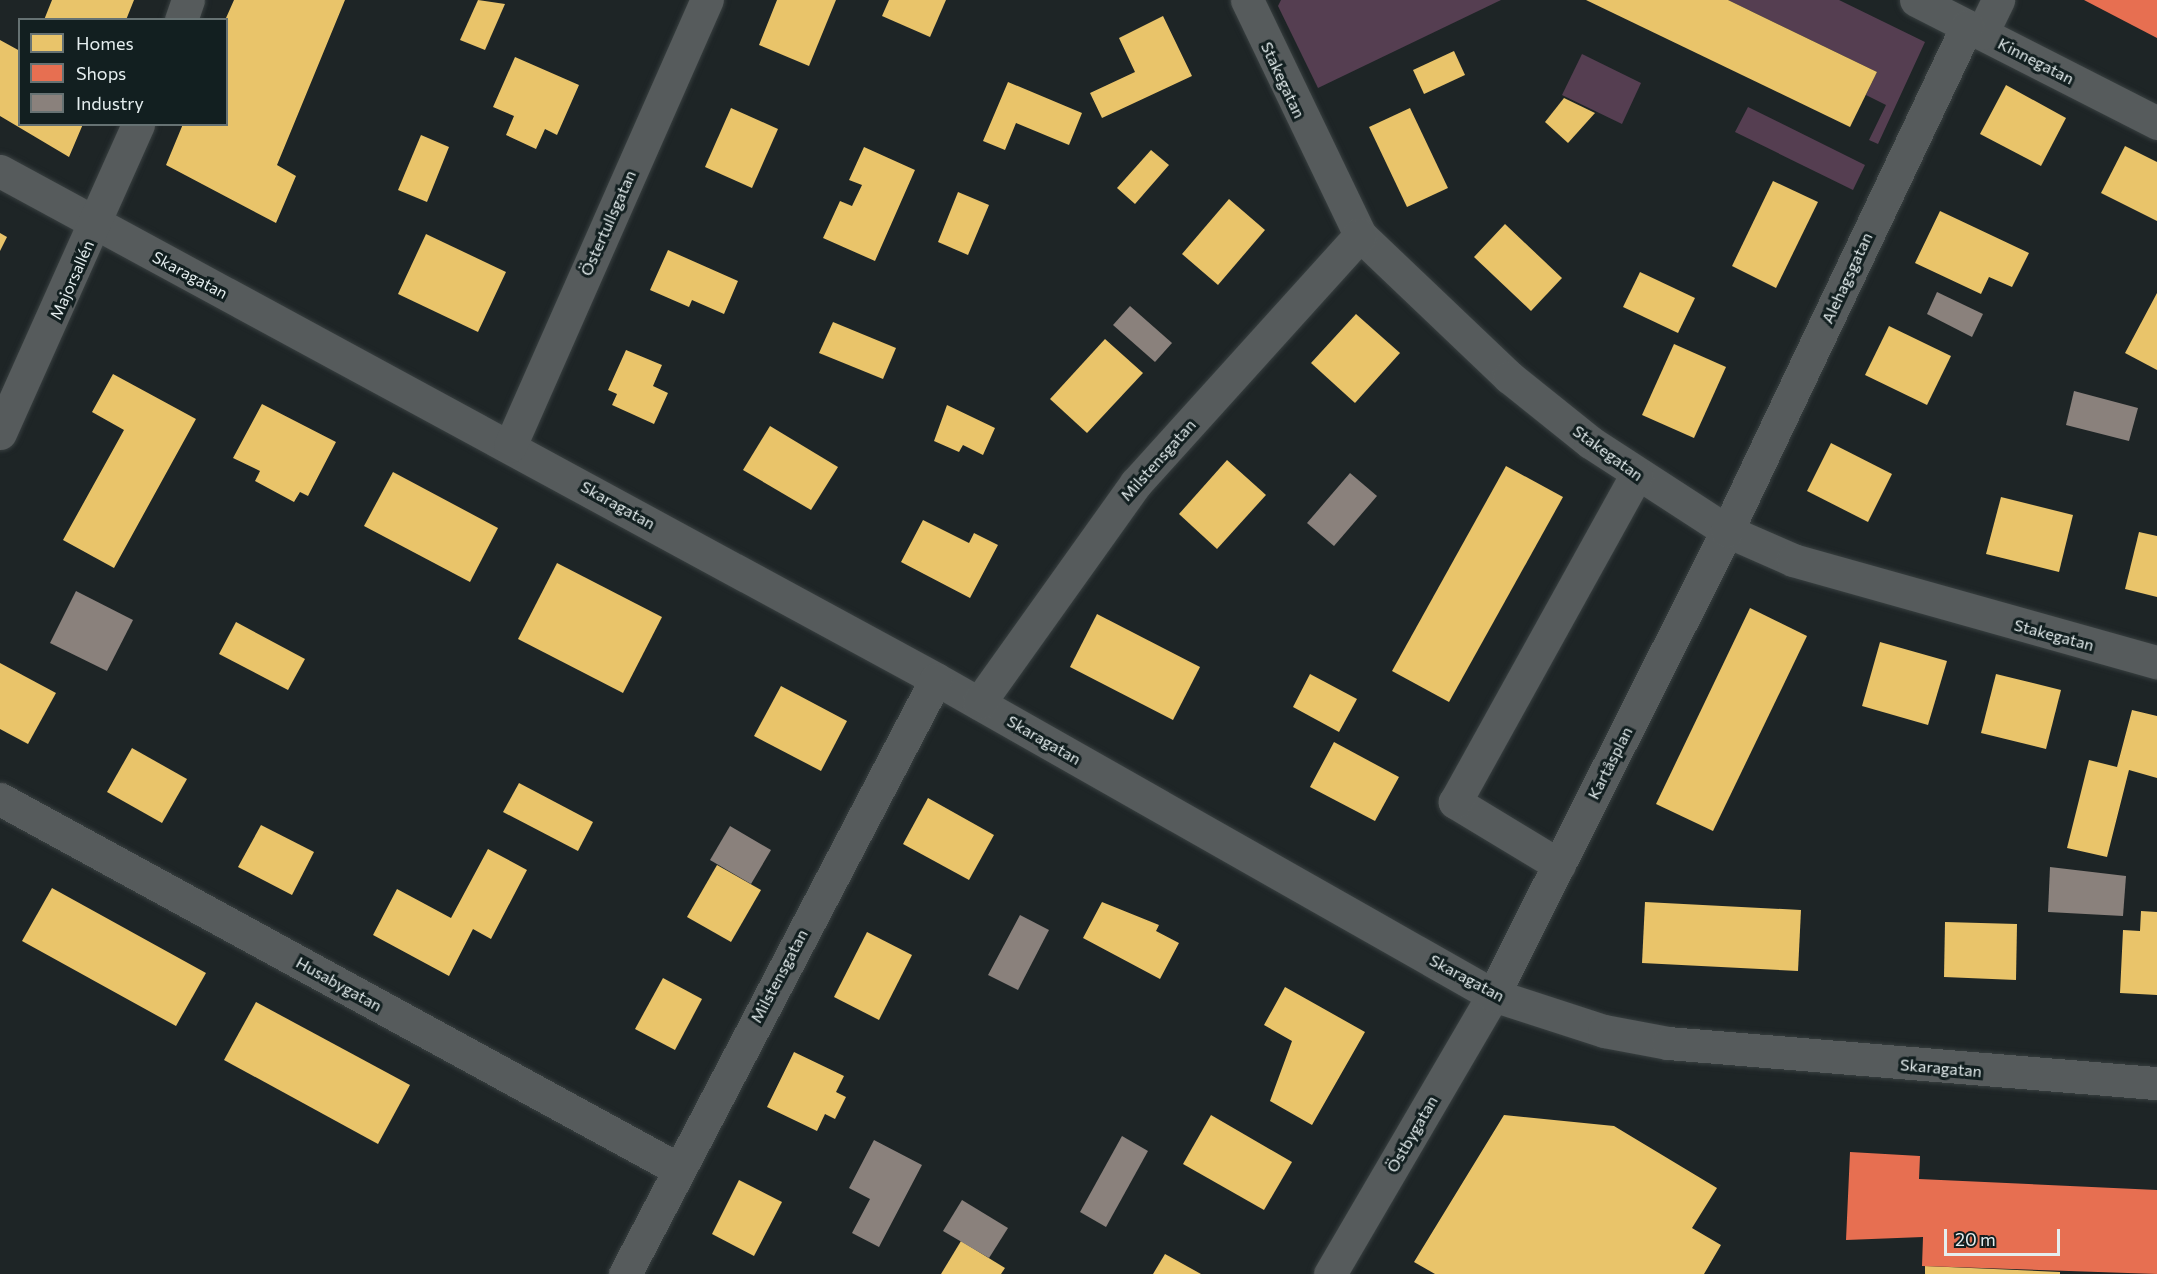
<!DOCTYPE html>
<meta charset="utf-8">
<style>
body{margin:0}
#map{position:relative;width:2157px;height:1274px;overflow:hidden;background:#1e2526;font-family:Commissioner,sans-serif}
div>[style]{position:absolute}
[style*='--x']{left:calc(var(--x)*1px);top:calc(var(--y)*1px);width:calc(var(--w)*1px);rotate:calc(var(--a)*1deg)}
.green>*{inset:0;background:#553e51}
.homes>*{inset:0;background:#e9c46a}
.shops>*{inset:0;background:#e76f51}
.industry>*{inset:0;background:#8a817c}
.roads{filter:drop-shadow(0 0 2px #383f40) drop-shadow(0 0 2px #383f40)}
.minor>*{height:33px;margin:-16.5px;padding:0 16.5px;transform-origin:16.5px;border-radius:16.5px;background:#565b5c}
span{translate:-50% -50%;white-space:nowrap;text-align:center;line-height:1.15;-webkit-text-stroke:6px #121f20;paint-order:stroke}
.street-label{font-size:16px;color:#e5eeef}
.legend{position:absolute;left:18px;top:18px;width:210px;height:108px;box-sizing:border-box;background:#121f20;border:2px solid #667273;margin:0;padding:8px 10px;list-style:none;font-size:18px;color:#e5eeef}
.legend li{display:flex;align-items:center;gap:12px;height:30px}
.legend b{width:30px;border:2px solid #667273}
.scale{position:absolute;left:1944px;top:1229px;width:116px;height:27px;box-sizing:border-box;border:3px solid #e5eeef;border-top:0;padding-left:8px;font-size:18px;line-height:21px;white-space:nowrap;color:#e5eeef;-webkit-text-stroke:4px #121f20;paint-order:stroke}
</style>
<div id="map">
<div class="green">
<i style="clip-path:polygon(1281px 0,1501px 0,1318px 88px,1278px 6px)"></i>
<i style="clip-path:polygon(1728px 0,1839px 0,1925px 42px,1878px 144px,1869px 140px,1886px 105px,1866px 95px,1877px 72px)"></i>
<i style="clip-path:polygon(1582px 54px,1641px 83px,1622px 124px,1562px 95px)"></i>
<i style="clip-path:polygon(1748px 107px,1865px 165px,1853px 190px,1735px 132px)"></i>
</div>
<div class="homes">
<i style="clip-path:polygon(52px 0,134px 0,126px 20px,44px 20px)"></i>
<i style="clip-path:polygon(234px 0,345px 0,277px 165px,296px 176px,276px 223px,166px 165px,183px 124px,226px 124px,226px 18px)"></i>
<i style="clip-path:polygon(478px 0,505px 4px,485px 50px,460px 40px)"></i>
<i style="clip-path:polygon(777px 0,836px 0,809px 66px,759px 45px)"></i>
<i style="clip-path:polygon(889px 0,946px 0,930px 37px,882px 16px)"></i>
<i style="clip-path:polygon(1586px 0,1728px 0,1877px 72px,1850px 127px)"></i>
<i style="clip-path:polygon(1163px 16px,1192px 76px,1102px 118px,1090px 93px,1135px 72px,1119px 38px)"></i>
<i style="clip-path:polygon(0 40px,20px 51px,20px 124px,83px 124px,69px 157px,0 116px)"></i>
<i style="clip-path:polygon(1454px 51px,1465px 75px,1424px 94px,1413px 70px)"></i>
<i style="clip-path:polygon(515px 57px,579px 85px,557px 135px,545px 129px,536px 149px,506px 135px,514px 116px,493px 107px)"></i>
<i style="clip-path:polygon(1008px 82px,1082px 113px,1069px 145px,1016px 123px,1005px 150px,983px 141px)"></i>
<i style="clip-path:polygon(2006px 85px,2066px 118px,2041px 166px,1980px 134px)"></i>
<i style="clip-path:polygon(1564px 98px,1595px 113px,1568px 143px,1545px 122px)"></i>
<i style="clip-path:polygon(731px 108px,778px 129px,752px 188px,705px 167px)"></i>
<i style="clip-path:polygon(1410px 108px,1448px 188px,1407px 207px,1369px 127px)"></i>
<i style="clip-path:polygon(421px 135px,449px 147px,427px 202px,398px 190px)"></i>
<i style="clip-path:polygon(2125px 146px,2157px 162px,2157px 221px,2101px 193px)"></i>
<i style="clip-path:polygon(864px 147px,915px 170px,875px 261px,823px 238px,840px 201px,852px 206px,862px 185px,849px 180px)"></i>
<i style="clip-path:polygon(1151px 150px,1169px 165px,1135px 204px,1117px 188px)"></i>
<i style="clip-path:polygon(1773px 181px,1818px 202px,1776px 288px,1732px 266px)"></i>
<i style="clip-path:polygon(958px 192px,989px 205px,968px 255px,938px 242px)"></i>
<i style="clip-path:polygon(1229px 199px,1265px 230px,1218px 285px,1182px 254px)"></i>
<i style="clip-path:polygon(1940px 211px,2029px 253px,2012px 287px,1989px 277px,1981px 294px,1915px 263px)"></i>
<i style="clip-path:polygon(1505px 224px,1562px 278px,1531px 311px,1474px 257px)"></i>
<i style="clip-path:polygon(0 233px,7px 237px,0 251px)"></i>
<i style="clip-path:polygon(426px 234px,506px 272px,478px 332px,398px 294px)"></i>
<i style="clip-path:polygon(668px 250px,738px 281px,724px 314px,692px 300px,689px 307px,650px 290px)"></i>
<i style="clip-path:polygon(1640px 272px,1695px 298px,1678px 333px,1623px 307px)"></i>
<i style="clip-path:polygon(2157px 293px,2157px 370px,2125px 353px)"></i>
<i style="clip-path:polygon(1356px 314px,1400px 353px,1355px 403px,1311px 363px)"></i>
<i style="clip-path:polygon(833px 322px,896px 348px,883px 379px,819px 353px)"></i>
<i style="clip-path:polygon(1889px 326px,1951px 356px,1927px 405px,1865px 375px)"></i>
<i style="clip-path:polygon(1105px 339px,1143px 373px,1087px 433px,1050px 399px)"></i>
<i style="clip-path:polygon(1674px 344px,1726px 367px,1694px 438px,1642px 415px)"></i>
<i style="clip-path:polygon(626px 350px,662px 365px,653px 386px,668px 393px,654px 424px,612px 405px,617px 394px,608px 390px)"></i>
<i style="clip-path:polygon(113px 374px,196px 419px,114px 568px,63px 540px,124px 430px,92px 412px)"></i>
<i style="clip-path:polygon(262px 404px,336px 442px,308px 496px,300px 492px,294px 502px,255px 481px,260px 471px,233px 458px)"></i>
<i style="clip-path:polygon(947px 405px,995px 428px,983px 455px,963px 445px,959px 452px,934px 441px)"></i>
<i style="clip-path:polygon(770px 426px,838px 467px,811px 510px,743px 470px)"></i>
<i style="clip-path:polygon(1831px 443px,1892px 474px,1868px 522px,1807px 491px)"></i>
<i style="clip-path:polygon(1227px 460px,1266px 495px,1217px 549px,1179px 514px)"></i>
<i style="clip-path:polygon(1506px 466px,1563px 497px,1449px 702px,1392px 671px)"></i>
<i style="clip-path:polygon(393px 472px,498px 528px,470px 582px,364px 526px)"></i>
<i style="clip-path:polygon(2001px 497px,2073px 515px,2059px 572px,1986px 554px)"></i>
<i style="clip-path:polygon(923px 520px,969px 543px,974px 533px,998px 545px,970px 598px,901px 562px)"></i>
<i style="clip-path:polygon(2139px 532px,2157px 536px,2157px 597px,2125px 589px)"></i>
<i style="clip-path:polygon(557px 563px,662px 617px,623px 693px,518px 639px)"></i>
<i style="clip-path:polygon(1750px 608px,1807px 636px,1713px 831px,1656px 804px)"></i>
<i style="clip-path:polygon(1097px 614px,1200px 667px,1173px 720px,1070px 667px)"></i>
<i style="clip-path:polygon(236px 622px,305px 659px,288px 690px,219px 654px)"></i>
<i style="clip-path:polygon(1880px 642px,1947px 661px,1928px 725px,1862px 706px)"></i>
<i style="clip-path:polygon(0 663px,56px 693px,28px 744px,0 729px)"></i>
<i style="clip-path:polygon(1310px 674px,1357px 699px,1339px 732px,1293px 707px)"></i>
<i style="clip-path:polygon(1996px 674px,2061px 690px,2046px 749px,1981px 733px)"></i>
<i style="clip-path:polygon(781px 686px,847px 721px,821px 771px,754px 736px)"></i>
<i style="clip-path:polygon(2132px 710px,2157px 716px,2157px 778px,2129px 770px,2107px 857px,2067px 848px,2089px 760px,2117px 767px)"></i>
<i style="clip-path:polygon(1334px 742px,1399px 777px,1375px 821px,1310px 787px)"></i>
<i style="clip-path:polygon(132px 748px,187px 779px,162px 823px,107px 792px)"></i>
<i style="clip-path:polygon(519px 783px,593px 822px,578px 851px,503px 812px)"></i>
<i style="clip-path:polygon(928px 798px,994px 835px,969px 880px,903px 844px)"></i>
<i style="clip-path:polygon(261px 825px,314px 852px,292px 895px,238px 867px)"></i>
<i style="clip-path:polygon(488px 849px,527px 870px,491px 939px,473px 929px,449px 976px,373px 935px,397px 889px,451px 918px)"></i>
<i style="clip-path:polygon(717px 865px,761px 890px,731px 942px,687px 917px)"></i>
<i style="clip-path:polygon(52px 888px,206px 973px,176px 1026px,22px 941px)"></i>
<i style="clip-path:polygon(1102px 902px,1159px 925px,1156px 931px,1179px 943px,1160px 979px,1083px 938px)"></i>
<i style="clip-path:polygon(1645px 902px,1801px 910px,1798px 971px,1642px 963px)"></i>
<i style="clip-path:polygon(2141px 911px,2157px 912px,2157px 995px,2120px 993px,2123px 930px,2140px 931px)"></i>
<i style="clip-path:polygon(1945px 922px,2017px 924px,2016px 980px,1944px 977px)"></i>
<i style="clip-path:polygon(867px 932px,912px 955px,879px 1020px,834px 997px)"></i>
<i style="clip-path:polygon(663px 978px,702px 999px,675px 1050px,635px 1029px)"></i>
<i style="clip-path:polygon(1285px 987px,1365px 1032px,1312px 1125px,1270px 1101px,1292px 1041px,1264px 1025px)"></i>
<i style="clip-path:polygon(256px 1002px,410px 1085px,378px 1144px,224px 1060px)"></i>
<i style="clip-path:polygon(794px 1052px,844px 1076px,836px 1092px,846px 1097px,835px 1119px,825px 1114px,817px 1131px,767px 1107px)"></i>
<i style="clip-path:polygon(1211px 1115px,1292px 1162px,1264px 1210px,1183px 1164px)"></i>
<i style="clip-path:polygon(1504px 1115px,1614px 1126px,1717px 1188px,1692px 1228px,1721px 1245px,1704px 1274px,1435px 1274px,1414px 1262px)"></i>
<i style="clip-path:polygon(739px 1180px,782px 1202px,754px 1256px,712px 1234px)"></i>
<i style="clip-path:polygon(961px 1241px,1005px 1268px,1001px 1274px,941px 1274px)"></i>
<i style="clip-path:polygon(1165px 1254px,1201px 1274px,1153px 1274px)"></i>
<i style="clip-path:polygon(1925px 1266px,2060px 1272px,2060px 1274px,1925px 1274px)"></i>
</div>
<div class="shops">
<i style="clip-path:polygon(2084px 0,2157px 0,2157px 38px)"></i>
<i style="clip-path:polygon(1850px 1152px,1920px 1156px,1919px 1179px,2157px 1190px,2157px 1274px,1922px 1266px,1923px 1237px,1846px 1240px)"></i>
</div>
<div class="industry">
<i style="clip-path:polygon(1937px 292px,1983px 314px,1972px 337px,1927px 314px)"></i>
<i style="clip-path:polygon(1130px 306px,1172px 343px,1155px 362px,1113px 325px)"></i>
<i style="clip-path:polygon(2074px 391px,2138px 408px,2129px 441px,2066px 425px)"></i>
<i style="clip-path:polygon(1350px 473px,1377px 496px,1334px 546px,1307px 523px)"></i>
<i style="clip-path:polygon(76px 591px,133px 620px,107px 671px,50px 643px)"></i>
<i style="clip-path:polygon(730px 826px,771px 850px,751px 884px,710px 860px)"></i>
<i style="clip-path:polygon(2050px 867px,2126px 876px,2123px 916px,2048px 912px)"></i>
<i style="clip-path:polygon(1020px 915px,1049px 930px,1018px 990px,988px 975px)"></i>
<i style="clip-path:polygon(1122px 1136px,1148px 1151px,1106px 1227px,1080px 1212px)"></i>
<i style="clip-path:polygon(874px 1140px,922px 1165px,879px 1247px,852px 1233px,870px 1199px,849px 1188px)"></i>
<i style="clip-path:polygon(962px 1200px,1008px 1228px,989px 1258px,943px 1231px)"></i>
</div>
<div class="roads">
<div class="minor">
<i style="--x:1247;--y:0;--w:261;--a:64.3"></i>
<i style="--x:1360;--y:235;--w:206;--a:43.6"></i>
<i style="--x:1509;--y:377;--w:104;--a:38.7"></i>
<i style="--x:1590;--y:442;--w:163;--a:33"></i>
<i style="--x:1727;--y:531;--w:72;--a:23.7"></i>
<i style="--x:1793;--y:560;--w:378;--a:15.7"></i>
<i style="--x:1916;--y:0;--w:271;--a:27"></i>
<i style="--x:181;--y:20;--w:21;--a:-71"></i>
<i style="--x:1982;--y:33;--w:37;--a:-64"></i>
<i style="--x:0;--y:171;--w:1065;--a:28.49"></i>
<i style="--x:936;--y:679;--w:640;--a:29.57"></i>
<i style="--x:1493;--y:995;--w:117;--a:18"></i>
<i style="--x:1604;--y:1031;--w:65;--a:10.6"></i>
<i style="--x:1668;--y:1043;--w:491;--a:4.7"></i>
<i style="--x:0;--y:433;--w:338;--a:-65.9"></i>
<i style="--x:510;--y:446;--w:488;--a:-66.2"></i>
<i style="--x:979;--y:703;--w:270;--a:-54.5"></i>
<i style="--x:1136;--y:483;--w:334;--a:-47.9"></i>
<i style="--x:0;--y:799;--w:772;--a:28.62"></i>
<i style="--x:1559;--y:865;--w:122;--a:-148.8"></i>
<i style="--x:1455;--y:802;--w:374;--a:-61"></i>
<i style="--x:625;--y:1274;--w:671;--a:-62.4"></i>
<i style="--x:1330;--y:1274;--w:323;--a:-59.7"></i>
<i style="--x:1493;--y:995;--w:520;--a:-63.24"></i>
<i style="--x:1727;--y:531;--w:559;--a:-64.58"></i>
</div>
</div>
<div class="street-label">
<span style="left:2036px;top:61px;rotate:27deg">Kinnegatan</span>
<span style="left:1283px;top:80px;rotate:65deg">Stakegatan</span>
<span style="left:608px;top:223px;rotate:-66deg">Östertullsgatan</span>
<span style="left:190px;top:275px;rotate:28deg">Skaragatan</span>
<span style="left:1847px;top:278px;rotate:-65deg">Alehagsgatan</span>
<span style="left:72px;top:280px;rotate:-66deg">Majorsallén</span>
<span style="left:1608px;top:453px;rotate:36deg">Stakegatan</span>
<span style="left:1158px;top:460px;rotate:-48deg">Milstensgatan</span>
<span style="left:618px;top:505px;rotate:29deg">Skaragatan</span>
<span style="left:2054px;top:635px;rotate:15deg">Stakegatan</span>
<span style="left:1044px;top:740px;rotate:30deg">Skaragatan</span>
<span style="left:1610px;top:763px;rotate:-63deg">Kartåsplan</span>
<span style="left:779px;top:976px;rotate:-62deg">Milstensgatan</span>
<span style="left:1467px;top:978px;rotate:28deg">Skaragatan</span>
<span style="left:339px;top:984px;rotate:29deg">Husabygatan</span>
<span style="left:1941px;top:1068px;rotate:5deg">Skaragatan</span>
<span style="left:1412px;top:1134px;rotate:-60deg">Östbygatan</span>
</div>
<ul class="legend">
<li><b style="height:16px;background:#e9c46a"></b>Homes</li>
<li><b style="height:16px;background:#e76f51"></b>Shops</li>
<li><b style="height:16px;background:#8a817c"></b>Industry</li>
</ul>
<div class="scale">20 m</div>
</div>
